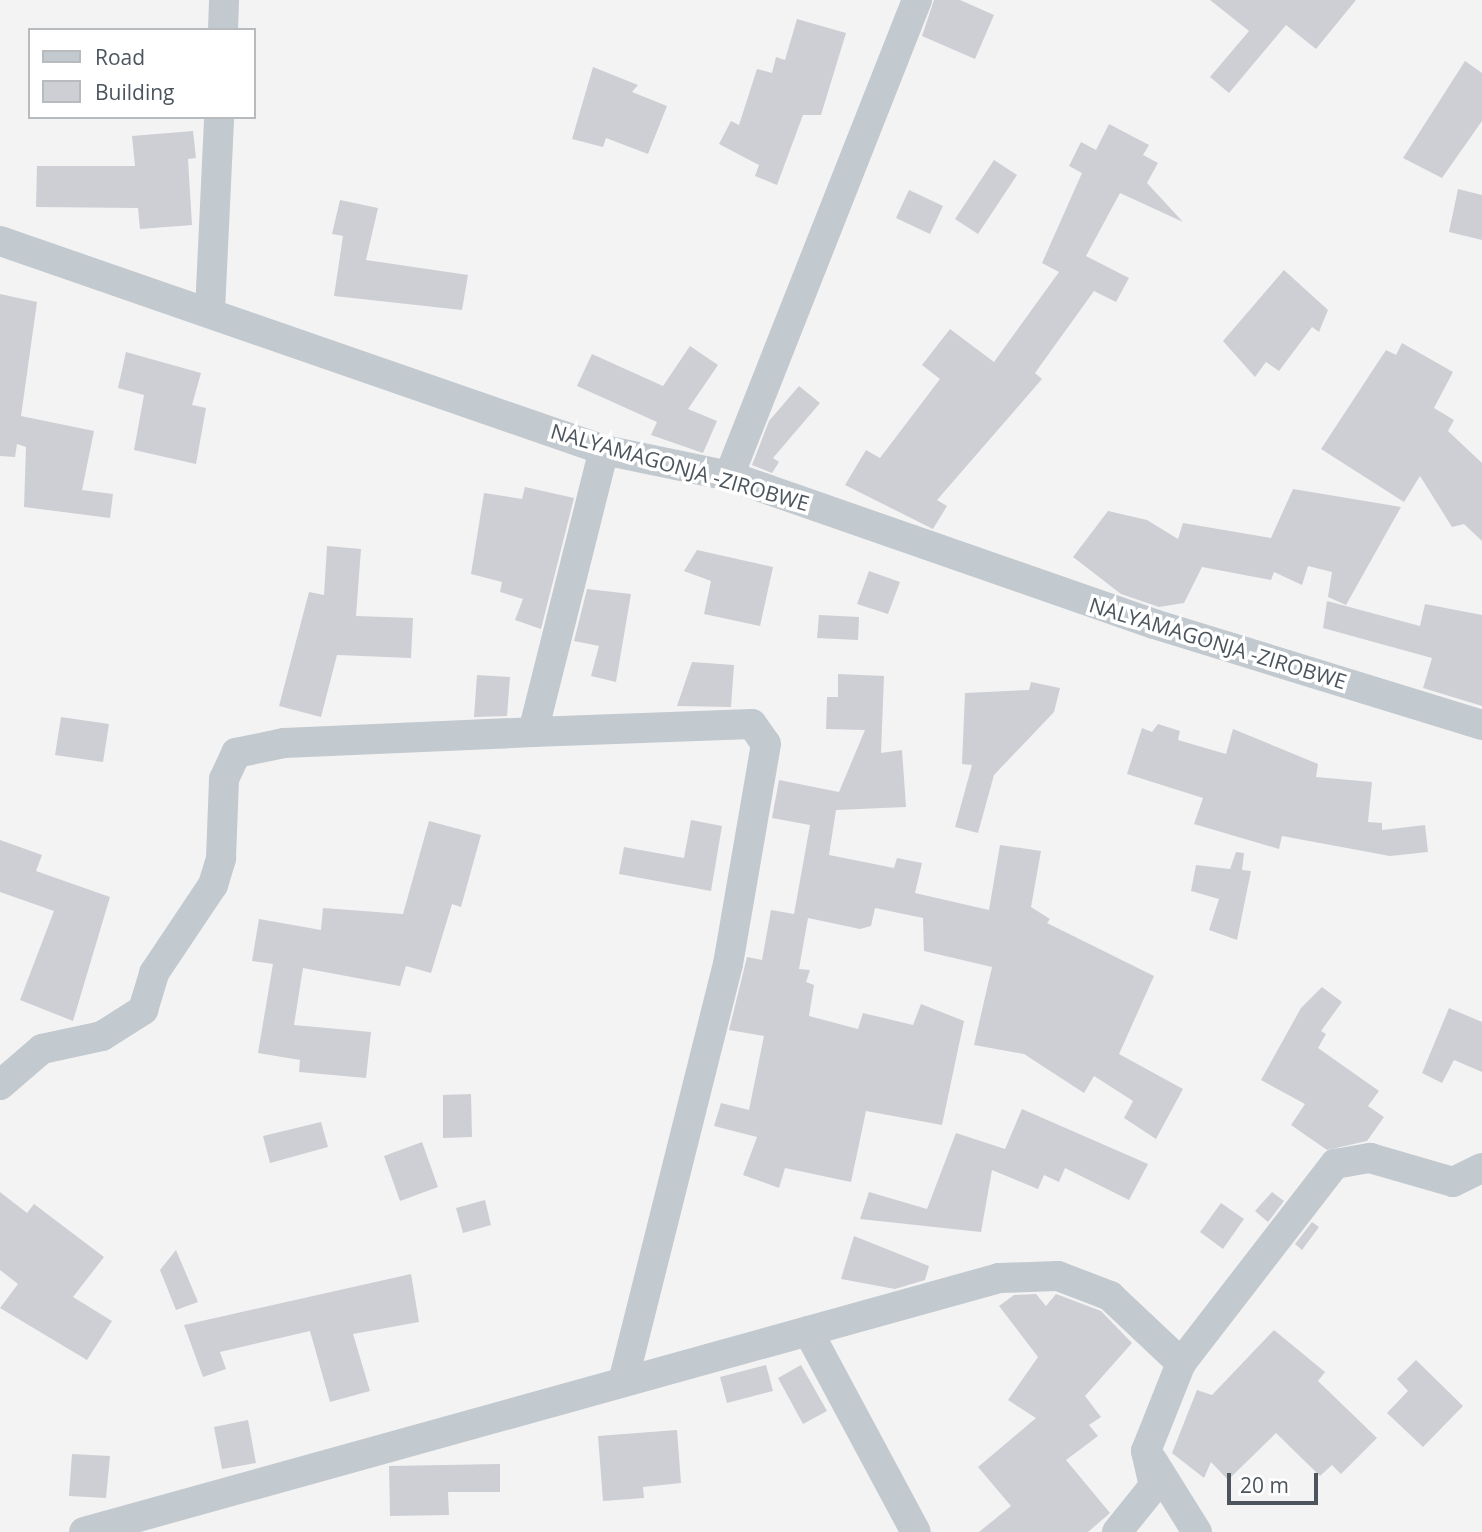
<!DOCTYPE html>
<style>
body{margin:0}
#map{position:relative;width:1482px;height:1532px;overflow:hidden;background:#f4f3f3;font-family:"Open Sans",sans-serif}
div>[style]{position:absolute}
[style*='--x']{left:calc(var(--x)*1px);top:calc(var(--y)*1px);width:calc(var(--w)*1px);rotate:calc(var(--a)*1deg)}
.building>*{inset:0;background:#cdcfd4}
.street>*{height:30px;margin:-15px;padding:0 15px;transform-origin:15px;border-radius:15px;background:#c2c9cf}
span{translate:-50% -50%;white-space:nowrap;text-align:center;line-height:1.15;-webkit-text-stroke:7px #fff;paint-order:stroke}
.street-label{font-size:21px;color:#4c555d}
.legend{position:absolute;left:28px;top:28px;width:228px;height:91px;box-sizing:border-box;background:#fff;border:2px solid #b7bbbe;margin:0;padding:9px 12px;list-style:none;font-size:21px;color:#4c555d}
.legend li{display:flex;align-items:center;gap:14px;height:35px}
.legend b{width:35px;border:2px solid #b7bbbe}
.scale{position:absolute;left:1227px;top:1473px;width:91px;height:32px;box-sizing:border-box;border:4px solid #4c555d;border-top:0;padding-left:9px;font-size:21px;line-height:24px;white-space:nowrap;color:#4c555d;-webkit-text-stroke:5px #fff;paint-order:stroke}
</style>
<div id="map">
<div class="building">
<i style="clip-path:polygon(934px 0,960px 0,994px 15px,975px 59px,922px 36px)"></i>
<i style="clip-path:polygon(1210px 0,1356px 0,1316px 49px,1286px 25px,1229px 93px,1210px 77px,1249px 31px)"></i>
<i style="clip-path:polygon(797px 19px,846px 33px,821px 115px,803px 115px,777px 185px,755px 176px,759px 165px,719px 144px,731px 121px,739px 125px,757px 69px,772px 73px,776px 57px,785px 60px)"></i>
<i style="clip-path:polygon(1465px 61px,1482px 73px,1482px 121px,1442px 178px,1403px 158px)"></i>
<i style="clip-path:polygon(593px 67px,638px 85px,632px 92px,667px 106px,648px 154px,606px 138px,603px 147px,572px 139px)"></i>
<i style="clip-path:polygon(1109px 124px,1149px 145px,1143px 155px,1158px 163px,1147px 183px,1183px 222px,1120px 193px,1086px 256px,1129px 278px,1116px 302px,1094px 291px,1035px 373px,1042px 379px,937px 500px,947px 506px,933px 529px,845px 485px,866px 450px,880px 458px,940px 379px,922px 365px,950px 329px,994px 362px,1059px 272px,1042px 263px,1082px 173px,1069px 166px,1081px 142px,1096px 150px)"></i>
<i style="clip-path:polygon(193px 131px,196px 158px,188px 159px,192px 225px,140px 229px,138px 208px,36px 207px,37px 166px,135px 166px,132px 136px)"></i>
<i style="clip-path:polygon(994px 160px,1017px 175px,978px 234px,955px 219px)"></i>
<i style="clip-path:polygon(1458px 189px,1482px 195px,1482px 240px,1449px 232px)"></i>
<i style="clip-path:polygon(909px 190px,943px 206px,930px 234px,896px 218px)"></i>
<i style="clip-path:polygon(340px 200px,378px 208px,366px 260px,468px 275px,462px 310px,334px 296px,343px 236px,332px 234px)"></i>
<i style="clip-path:polygon(1284px 270px,1328px 310px,1319px 332px,1312px 327px,1279px 371px,1266px 362px,1255px 377px,1223px 341px)"></i>
<i style="clip-path:polygon(0 294px,37px 302px,21px 416px,94px 431px,82px 490px,113px 494px,110px 518px,24px 507px,26px 447px,17px 444px,15px 457px,0 456px)"></i>
<i style="clip-path:polygon(1402px 343px,1453px 372px,1434px 408px,1454px 420px,1448px 431px,1482px 463px,1482px 541px,1464px 524px,1452px 527px,1420px 476px,1404px 502px,1321px 449px,1386px 350px,1396px 355px)"></i>
<i style="clip-path:polygon(690px 346px,718px 365px,688px 409px,717px 421px,703px 453px,651px 435px,657px 422px,577px 386px,592px 354px,663px 386px)"></i>
<i style="clip-path:polygon(126px 352px,201px 373px,192px 405px,206px 408px,196px 464px,134px 450px,144px 395px,118px 388px)"></i>
<i style="clip-path:polygon(799px 386px,820px 403px,773px 458px,779px 462px,772px 473px,752px 465px,769px 421px)"></i>
<i style="clip-path:polygon(525px 487px,574px 498px,541px 629px,515px 620px,523px 599px,500px 592px,502px 582px,471px 574px,484px 493px,522px 499px)"></i>
<i style="clip-path:polygon(1293px 489px,1401px 507px,1346px 605px,1328px 597px,1332px 572px,1308px 566px,1302px 585px,1274px 572px,1271px 580px,1202px 567px,1184px 603px,1159px 607px,1121px 594px,1073px 557px,1108px 511px,1147px 520px,1178px 539px,1183px 523px,1271px 538px)"></i>
<i style="clip-path:polygon(327px 546px,361px 549px,356px 616px,413px 618px,411px 658px,337px 655px,321px 717px,279px 706px,309px 592px,324px 595px)"></i>
<i style="clip-path:polygon(697px 550px,773px 567px,760px 626px,704px 614px,711px 581px,684px 571px)"></i>
<i style="clip-path:polygon(869px 571px,900px 582px,888px 614px,857px 604px)"></i>
<i style="clip-path:polygon(587px 589px,631px 594px,616px 682px,591px 676px,599px 646px,574px 641px)"></i>
<i style="clip-path:polygon(1327px 601px,1420px 626px,1425px 604px,1482px 615px,1482px 706px,1423px 688px,1432px 658px,1323px 628px)"></i>
<i style="clip-path:polygon(819px 615px,859px 617px,858px 640px,817px 638px)"></i>
<i style="clip-path:polygon(692px 662px,734px 665px,731px 707px,677px 706px)"></i>
<i style="clip-path:polygon(838px 674px,884px 676px,881px 753px,902px 750px,906px 807px,836px 810px,829px 855px,894px 868px,897px 858px,922px 863px,915px 893px,989px 910px,1000px 845px,1041px 851px,1031px 907px,1050px 919px,1047px 923px,1154px 976px,1119px 1054px,1183px 1089px,1156px 1139px,1124px 1118px,1133px 1101px,1094px 1076px,1084px 1093px,1024px 1054px,974px 1045px,992px 967px,924px 951px,923px 918px,875px 908px,871px 926px,860px 929px,808px 918px,799px 969px,810px 970px,806px 982px,814px 985px,809px 1016px,858px 1029px,863px 1013px,913px 1025px,921px 1004px,964px 1021px,942px 1125px,866px 1111px,851px 1182px,785px 1168px,779px 1188px,743px 1175px,757px 1137px,714px 1126px,721px 1103px,749px 1110px,764px 1036px,729px 1030px,747px 957px,762px 960px,771px 910px,794px 914px,810px 825px,772px 818px,779px 780px,839px 792px,865px 730px,826px 729px,827px 697px,838px 697px)"></i>
<i style="clip-path:polygon(477px 675px,510px 677px,507px 716px,474px 717px)"></i>
<i style="clip-path:polygon(1031px 682px,1060px 688px,1054px 712px,994px 775px,978px 833px,955px 827px,972px 765px,962px 764px,965px 693px,1029px 690px)"></i>
<i style="clip-path:polygon(61px 717px,109px 724px,103px 762px,55px 755px)"></i>
<i style="clip-path:polygon(1158px 724px,1180px 731px,1178px 740px,1226px 754px,1233px 729px,1318px 764px,1316px 777px,1372px 782px,1368px 822px,1382px 823px,1382px 830px,1425px 825px,1428px 852px,1390px 856px,1282px 836px,1279px 849px,1194px 824px,1203px 798px,1127px 774px,1142px 728px,1152px 732px)"></i>
<i style="clip-path:polygon(691px 820px,722px 826px,711px 891px,619px 874px,624px 847px,684px 858px)"></i>
<i style="clip-path:polygon(429px 821px,481px 835px,461px 907px,452px 904px,431px 973px,406px 966px,400px 986px,303px 968px,294px 1025px,371px 1032px,366px 1078px,299px 1072px,300px 1060px,258px 1053px,273px 964px,252px 961px,259px 919px,321px 930px,323px 908px,403px 914px)"></i>
<i style="clip-path:polygon(0 840px,42px 855px,36px 871px,110px 897px,73px 1021px,20px 1000px,54px 911px,0 892px)"></i>
<i style="clip-path:polygon(1236px 852px,1244px 853px,1242px 870px,1251px 871px,1237px 940px,1209px 930px,1219px 899px,1191px 891px,1196px 865px,1230px 869px)"></i>
<i style="clip-path:polygon(1322px 987px,1342px 1002px,1321px 1031px,1326px 1034px,1318px 1048px,1379px 1091px,1368px 1106px,1384px 1117px,1367px 1141px,1327px 1150px,1291px 1125px,1305px 1104px,1261px 1080px,1301px 1008px)"></i>
<i style="clip-path:polygon(1449px 1008px,1482px 1022px,1482px 1072px,1454px 1060px,1442px 1083px,1422px 1073px)"></i>
<i style="clip-path:polygon(471px 1094px,472px 1137px,443px 1138px,443px 1095px)"></i>
<i style="clip-path:polygon(1022px 1109px,1148px 1164px,1129px 1200px,1065px 1168px,1059px 1182px,1044px 1175px,1038px 1189px,992px 1170px,981px 1232px,860px 1219px,869px 1192px,927px 1209px,956px 1133px,1005px 1149px)"></i>
<i style="clip-path:polygon(321px 1122px,328px 1147px,270px 1163px,263px 1136px)"></i>
<i style="clip-path:polygon(422px 1142px,438px 1187px,400px 1201px,384px 1156px)"></i>
<i style="clip-path:polygon(0 1192px,27px 1213px,34px 1204px,104px 1257px,73px 1297px,112px 1321px,87px 1360px,0 1308px,18px 1284px,0 1270px)"></i>
<i style="clip-path:polygon(1272px 1192px,1284px 1201px,1268px 1222px,1255px 1211px)"></i>
<i style="clip-path:polygon(485px 1200px,491px 1225px,463px 1233px,456px 1208px)"></i>
<i style="clip-path:polygon(1221px 1203px,1244px 1219px,1223px 1249px,1200px 1232px)"></i>
<i style="clip-path:polygon(1312px 1222px,1319px 1227px,1302px 1250px,1295px 1244px)"></i>
<i style="clip-path:polygon(854px 1236px,929px 1266px,925px 1280px,895px 1289px,841px 1279px)"></i>
<i style="clip-path:polygon(176px 1250px,198px 1302px,176px 1310px,160px 1270px)"></i>
<i style="clip-path:polygon(411px 1274px,419px 1322px,353px 1334px,370px 1391px,330px 1402px,310px 1331px,220px 1352px,226px 1369px,203px 1377px,184px 1325px)"></i>
<i style="clip-path:polygon(1036px 1294px,1046px 1306px,1056px 1294px,1101px 1311px,1132px 1343px,1085px 1396px,1101px 1417px,1089px 1425px,1098px 1436px,1066px 1460px,1110px 1513px,1088px 1532px,979px 1532px,1011px 1506px,978px 1467px,1036px 1418px,1008px 1400px,1038px 1357px,999px 1306px,1014px 1295px)"></i>
<i style="clip-path:polygon(1274px 1330px,1325px 1372px,1318px 1381px,1377px 1438px,1341px 1474px,1332px 1465px,1320px 1476px,1276px 1433px,1228px 1480px,1211px 1462px,1204px 1478px,1172px 1453px,1197px 1390px,1212px 1395px)"></i>
<i style="clip-path:polygon(1416px 1360px,1463px 1406px,1423px 1447px,1387px 1413px,1408px 1391px,1397px 1379px)"></i>
<i style="clip-path:polygon(766px 1365px,773px 1391px,727px 1403px,720px 1377px)"></i>
<i style="clip-path:polygon(801px 1365px,827px 1411px,803px 1424px,778px 1378px)"></i>
<i style="clip-path:polygon(248px 1420px,256px 1463px,222px 1469px,214px 1427px)"></i>
<i style="clip-path:polygon(677px 1430px,681px 1483px,643px 1487px,644px 1498px,603px 1501px,598px 1436px)"></i>
<i style="clip-path:polygon(72px 1454px,110px 1456px,106px 1498px,69px 1496px)"></i>
<i style="clip-path:polygon(500px 1464px,500px 1492px,448px 1492px,449px 1515px,390px 1516px,389px 1466px)"></i>
</div>
<div class="street">
<i style="--x:223;--y:30;--w:30;--a:-88"></i>
<i style="--x:0;--y:241;--w:639;--a:19.09"></i>
<i style="--x:604;--y:450;--w:128;--a:11.7"></i>
<i style="--x:729;--y:476;--w:450;--a:19.2"></i>
<i style="--x:1154;--y:624;--w:343;--a:17.1"></i>
<i style="--x:210;--y:311;--w:194;--a:-87.3"></i>
<i style="--x:729;--y:476;--w:512;--a:-68.45"></i>
<i style="--x:533;--y:732;--w:219;--a:-2.1"></i>
<i style="--x:752;--y:724;--w:24;--a:55"></i>
<i style="--x:766;--y:744;--w:223;--a:99.8"></i>
<i style="--x:728;--y:964;--w:428;--a:104.1"></i>
<i style="--x:0;--y:1085;--w:55;--a:-40.6"></i>
<i style="--x:42;--y:1049;--w:61;--a:-12.2"></i>
<i style="--x:102;--y:1036;--w:49;--a:-32.4"></i>
<i style="--x:143;--y:1010;--w:39;--a:-73"></i>
<i style="--x:154;--y:973;--w:106;--a:-56.2"></i>
<i style="--x:213;--y:885;--w:28;--a:-73"></i>
<i style="--x:221;--y:858;--w:79;--a:-87.8"></i>
<i style="--x:224;--y:779;--w:29;--a:-65"></i>
<i style="--x:236;--y:753;--w:49;--a:-11.8"></i>
<i style="--x:284;--y:743;--w:249;--a:-2.5"></i>
<i style="--x:533;--y:732;--w:291;--a:-75.9"></i>
<i style="--x:808;--y:1331;--w:228;--a:61.8"></i>
<i style="--x:1152;--y:1460;--w:85;--a:58"></i>
<i style="--x:84;--y:1532;--w:950;--a:-15.51"></i>
<i style="--x:999;--y:1278;--w:59;--a:-1.9"></i>
<i style="--x:1058;--y:1276;--w:56;--a:21"></i>
<i style="--x:1110;--y:1296;--w:98;--a:43.3"></i>
<i style="--x:1117;--y:1532;--w:59;--a:-51.2"></i>
<i style="--x:1154;--y:1486;--w:36;--a:-103"></i>
<i style="--x:1146;--y:1451;--w:95;--a:-68.3"></i>
<i style="--x:1181;--y:1363;--w:252;--a:-52.3"></i>
<i style="--x:1335;--y:1164;--w:36;--a:-10"></i>
<i style="--x:1370;--y:1158;--w:86;--a:16.1"></i>
<i style="--x:1453;--y:1182;--w:32;--a:-26"></i>
</div>
<div class="street-label">
<span style="left:680px;top:467px;rotate:16deg">NALYAMAGONJA -ZIROBWE</span>
<span style="left:1218px;top:643px;rotate:17deg">NALYAMAGONJA -ZIROBWE</span>
</div>
<ul class="legend">
<li><b style="height:9px;background:#c2c9cf"></b>Road</li>
<li><b style="height:19px;background:#cdcfd4"></b>Building</li>
</ul>
<div class="scale">20 m</div>
</div>
